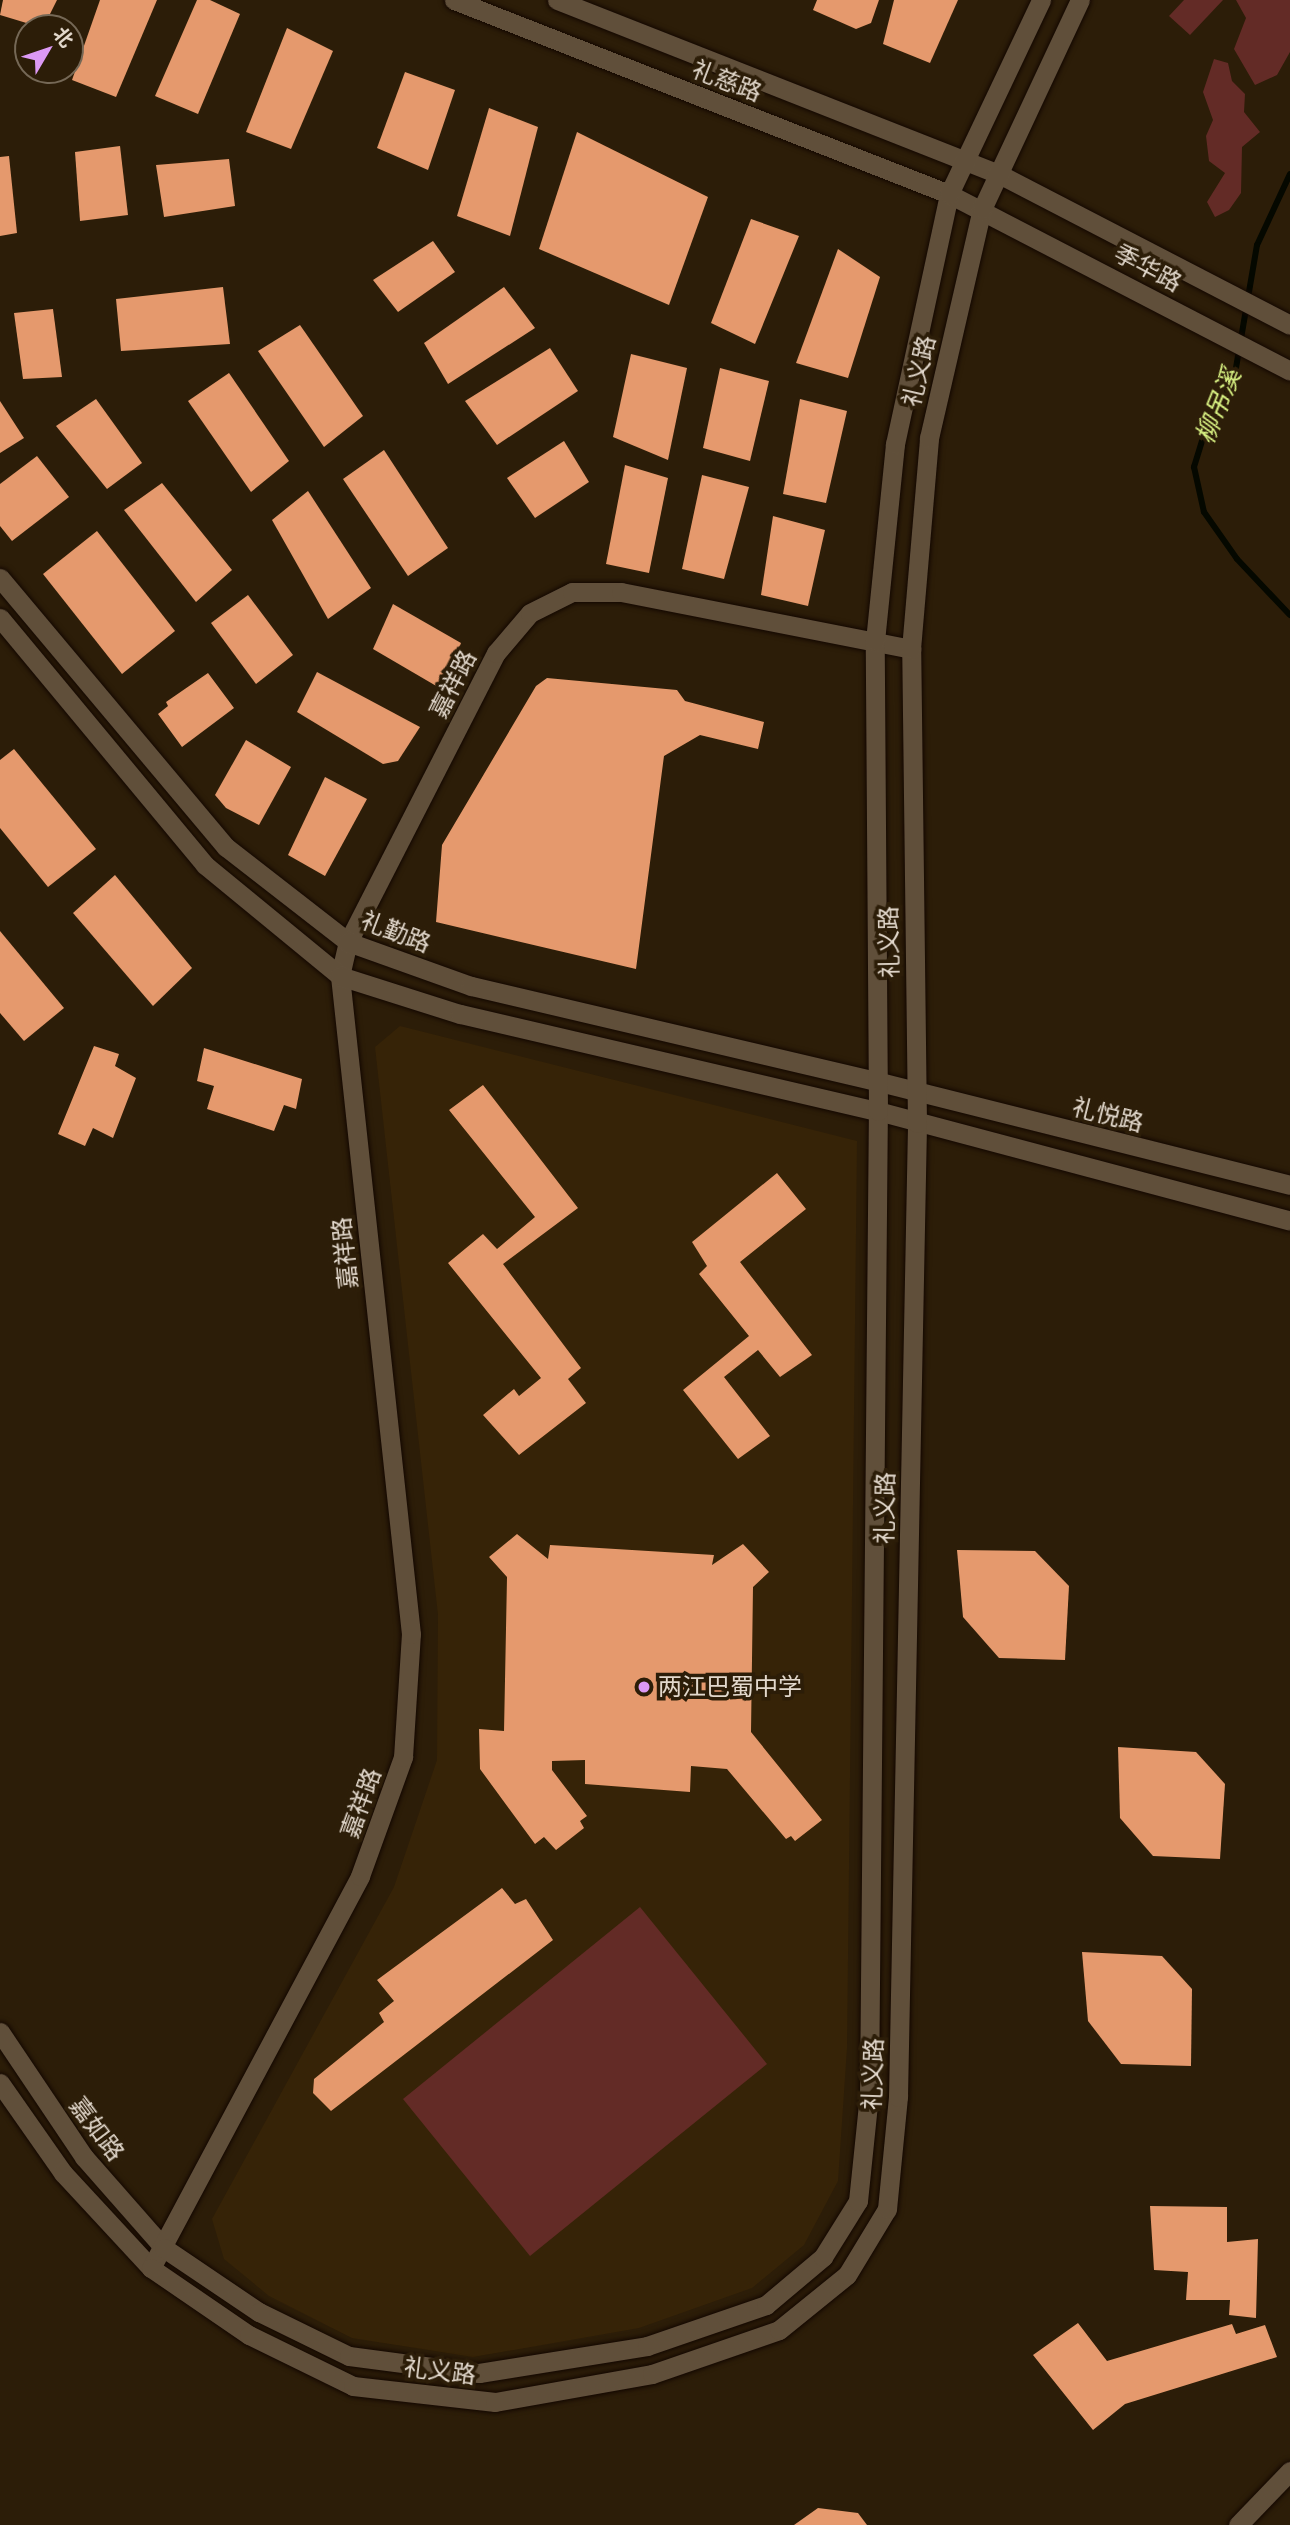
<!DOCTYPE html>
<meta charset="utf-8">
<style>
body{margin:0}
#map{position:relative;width:1290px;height:2525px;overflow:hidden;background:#2c1d08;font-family:"IBM Plex Serif","Noto Sans SC",serif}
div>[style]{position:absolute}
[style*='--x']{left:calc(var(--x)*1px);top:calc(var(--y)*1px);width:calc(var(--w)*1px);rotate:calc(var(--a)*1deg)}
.built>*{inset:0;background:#362307}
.green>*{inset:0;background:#632b26}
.stream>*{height:6px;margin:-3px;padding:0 3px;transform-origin:3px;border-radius:3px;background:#050800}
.building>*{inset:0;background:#e5996d}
.roads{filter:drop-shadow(0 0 2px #130700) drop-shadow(0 0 2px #130700)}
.tertiary>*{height:19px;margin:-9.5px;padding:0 9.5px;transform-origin:9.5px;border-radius:9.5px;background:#604f3a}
.secondary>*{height:19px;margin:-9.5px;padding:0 9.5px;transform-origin:9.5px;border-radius:9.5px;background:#604f3a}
.dots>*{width:19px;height:19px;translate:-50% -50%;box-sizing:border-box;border:4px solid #2c1d08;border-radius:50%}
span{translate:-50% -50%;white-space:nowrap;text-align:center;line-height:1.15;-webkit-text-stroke:7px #2c1d08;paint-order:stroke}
.street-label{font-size:24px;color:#e2d8cc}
.poi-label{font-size:24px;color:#e2d8cc}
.left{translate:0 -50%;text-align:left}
.water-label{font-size:26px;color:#d9f283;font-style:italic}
.north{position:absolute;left:14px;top:14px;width:70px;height:70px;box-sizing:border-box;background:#2c1d08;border:2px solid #756856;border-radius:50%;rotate:51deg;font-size:19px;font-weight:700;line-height:28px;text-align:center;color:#e2d8cc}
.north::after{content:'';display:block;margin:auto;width:24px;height:32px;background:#dc99f4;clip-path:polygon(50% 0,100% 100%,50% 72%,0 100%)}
</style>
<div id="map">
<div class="built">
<i style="clip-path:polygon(400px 1026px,857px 1141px,847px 2048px,838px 2181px,804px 2245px,752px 2288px,639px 2328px,473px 2357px,352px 2338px,269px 2296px,224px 2259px,212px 2219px,394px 1887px,437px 1760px,438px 1615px,375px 1047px)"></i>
</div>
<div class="green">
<i style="clip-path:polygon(1184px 0,1223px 0,1190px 35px,1169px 16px)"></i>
<i style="clip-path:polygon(1236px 0,1290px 0,1290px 52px,1277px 75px,1255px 85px,1234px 49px,1246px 18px)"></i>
<i style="clip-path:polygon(1214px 59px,1228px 63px,1232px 81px,1245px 94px,1244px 112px,1260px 132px,1242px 147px,1241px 193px,1229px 210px,1215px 217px,1207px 202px,1225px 173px,1209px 161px,1206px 136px,1213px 120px,1203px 92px)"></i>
<i style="clip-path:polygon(640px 1907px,767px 2064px,530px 2256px,403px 2099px)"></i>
</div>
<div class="stream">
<i style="--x:1290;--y:174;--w:78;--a:114.9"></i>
<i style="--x:1257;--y:245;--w:136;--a:99.7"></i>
<i style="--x:1234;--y:379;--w:56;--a:119.7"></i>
<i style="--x:1206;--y:428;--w:41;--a:107.1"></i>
<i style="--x:1194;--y:467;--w:46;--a:77.5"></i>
<i style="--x:1204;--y:512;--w:57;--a:54.9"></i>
<i style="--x:1237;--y:559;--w:77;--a:46.6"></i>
</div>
<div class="building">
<i style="clip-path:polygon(3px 0,57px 0,43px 28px,0 15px)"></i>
<i style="clip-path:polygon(100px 0,157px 0,116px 97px,72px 80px)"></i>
<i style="clip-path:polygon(197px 0,210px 0,240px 14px,198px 114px,155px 96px)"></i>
<i style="clip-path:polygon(817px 0,879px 0,871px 23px,856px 29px,813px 10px)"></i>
<i style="clip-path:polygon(894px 0,958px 0,930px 63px,883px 44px)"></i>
<i style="clip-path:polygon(287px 28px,333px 51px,291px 149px,246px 132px)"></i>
<i style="clip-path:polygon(405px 72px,455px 90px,428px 170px,377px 148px)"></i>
<i style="clip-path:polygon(489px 108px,538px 127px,510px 236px,457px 216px)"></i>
<i style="clip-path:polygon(577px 132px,708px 197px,669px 305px,539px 249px)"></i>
<i style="clip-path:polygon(120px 146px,128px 215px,80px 221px,75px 152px)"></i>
<i style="clip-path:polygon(9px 156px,17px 233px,0 236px,0 157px)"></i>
<i style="clip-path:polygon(229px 159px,235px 206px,164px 217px,156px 165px)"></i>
<i style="clip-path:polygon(751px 219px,799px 236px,755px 344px,711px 323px)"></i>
<i style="clip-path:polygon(433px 241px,455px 272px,398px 312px,373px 280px)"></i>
<i style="clip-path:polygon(838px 249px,880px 277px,848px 378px,796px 363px)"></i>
<i style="clip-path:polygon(223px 287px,230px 344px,121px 351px,116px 299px)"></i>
<i style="clip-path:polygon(504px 287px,535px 328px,448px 384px,424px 343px)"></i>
<i style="clip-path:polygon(53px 309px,62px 377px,23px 379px,14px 313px)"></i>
<i style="clip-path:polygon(300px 325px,363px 416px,324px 447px,258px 351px)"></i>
<i style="clip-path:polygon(550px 348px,578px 391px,497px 445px,465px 401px)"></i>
<i style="clip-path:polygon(631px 354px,687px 368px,668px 460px,613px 437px)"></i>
<i style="clip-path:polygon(720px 368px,769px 381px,750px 461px,703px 448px)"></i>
<i style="clip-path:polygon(229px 373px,289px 461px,251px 492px,188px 401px)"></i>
<i style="clip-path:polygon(96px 399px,142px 463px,107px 489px,56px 426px)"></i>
<i style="clip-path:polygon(800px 399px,847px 411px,826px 503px,783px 494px)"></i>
<i style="clip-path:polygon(0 401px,24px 438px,0 453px)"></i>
<i style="clip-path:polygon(564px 441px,589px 482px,535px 518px,507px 478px)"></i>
<i style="clip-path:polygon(384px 450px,448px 548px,408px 576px,343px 479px)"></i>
<i style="clip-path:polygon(37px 456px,69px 497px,12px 541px,0 526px,0 484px)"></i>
<i style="clip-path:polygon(625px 465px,668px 478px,649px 573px,606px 564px)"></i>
<i style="clip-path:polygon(702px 475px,749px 487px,724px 579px,682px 569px)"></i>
<i style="clip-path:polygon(162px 483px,232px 570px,196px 602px,124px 510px)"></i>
<i style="clip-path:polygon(308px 491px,371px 588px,328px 619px,272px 520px)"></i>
<i style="clip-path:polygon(773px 516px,825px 530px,808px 606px,761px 595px)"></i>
<i style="clip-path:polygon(97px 531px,175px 631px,122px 674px,43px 574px)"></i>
<i style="clip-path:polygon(248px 595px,293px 655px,256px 684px,211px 623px)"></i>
<i style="clip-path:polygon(393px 604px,461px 643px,447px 681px,438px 687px,373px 649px)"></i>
<i style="clip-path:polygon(317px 672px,420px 727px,398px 761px,383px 764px,297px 712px)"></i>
<i style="clip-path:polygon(208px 673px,234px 708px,182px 747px,158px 714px,168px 706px,166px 702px)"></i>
<i style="clip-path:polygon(547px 678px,677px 690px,685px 701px,764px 722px,758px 749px,700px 735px,664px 756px,636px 969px,436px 922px,442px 845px,536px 686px)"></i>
<i style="clip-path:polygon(246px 740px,291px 767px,259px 825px,226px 808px,215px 795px)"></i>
<i style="clip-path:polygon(14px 749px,96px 849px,48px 887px,0 828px,0 760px)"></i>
<i style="clip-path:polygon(325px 777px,367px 799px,325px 876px,288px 855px)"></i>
<i style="clip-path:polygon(115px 875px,192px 968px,153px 1006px,73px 913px)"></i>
<i style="clip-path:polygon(0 931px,64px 1008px,24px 1041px,0 1013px)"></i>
<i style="clip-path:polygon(94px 1046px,119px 1054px,115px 1066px,136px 1078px,113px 1138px,93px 1128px,85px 1146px,58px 1134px)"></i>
<i style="clip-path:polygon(204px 1048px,302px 1079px,296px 1109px,284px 1105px,274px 1131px,207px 1109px,214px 1086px,197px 1081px)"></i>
<i style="clip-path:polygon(483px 1085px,578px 1208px,503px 1264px,581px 1368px,568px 1379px,586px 1403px,519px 1455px,483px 1415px,514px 1389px,519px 1396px,541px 1378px,448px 1263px,483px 1234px,497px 1249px,535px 1217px,449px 1110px)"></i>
<i style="clip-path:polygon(777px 1173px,806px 1209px,740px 1262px,812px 1355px,780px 1377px,758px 1350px,724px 1377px,770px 1436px,738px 1459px,683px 1390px,749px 1336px,699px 1274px,707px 1266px,692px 1242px)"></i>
<i style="clip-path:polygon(517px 1534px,548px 1559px,550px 1545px,714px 1555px,712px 1565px,743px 1544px,769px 1572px,753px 1587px,751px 1732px,822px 1820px,795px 1841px,791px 1836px,786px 1839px,727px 1769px,691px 1766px,690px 1792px,585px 1784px,585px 1760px,552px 1761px,552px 1770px,587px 1816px,580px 1821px,584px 1828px,556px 1850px,544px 1837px,535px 1844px,480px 1769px,479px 1729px,504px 1731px,507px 1577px,489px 1557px)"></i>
<i style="clip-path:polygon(957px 1550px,1035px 1551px,1069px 1586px,1065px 1660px,999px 1658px,963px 1617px)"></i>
<i style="clip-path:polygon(1118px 1747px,1196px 1752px,1225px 1784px,1220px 1859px,1153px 1856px,1120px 1818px)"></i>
<i style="clip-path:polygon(502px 1888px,515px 1904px,526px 1899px,553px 1940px,331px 2111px,313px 2093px,314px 2079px,384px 2022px,379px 2013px,394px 2001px,377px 1980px)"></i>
<i style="clip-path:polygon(1082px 1952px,1162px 1956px,1192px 1989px,1191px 2066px,1121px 2064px,1088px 2021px)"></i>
<i style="clip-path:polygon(1150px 2206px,1227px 2207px,1227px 2242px,1258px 2239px,1256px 2318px,1229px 2315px,1230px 2300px,1186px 2300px,1188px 2272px,1154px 2270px)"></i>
<i style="clip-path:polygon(1078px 2323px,1107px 2361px,1232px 2324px,1236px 2334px,1265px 2325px,1277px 2357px,1125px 2404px,1093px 2430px,1033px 2355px)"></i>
<i style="clip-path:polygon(818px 2508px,858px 2513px,867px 2525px,794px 2525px)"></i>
</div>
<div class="roads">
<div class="tertiary">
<i style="--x:0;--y:2032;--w:151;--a:56.1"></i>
<i style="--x:84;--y:2157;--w:121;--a:48.7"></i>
<i style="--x:0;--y:2083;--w:110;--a:55"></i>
<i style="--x:63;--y:2173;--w:129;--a:47.2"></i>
<i style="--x:151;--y:2268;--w:444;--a:-61.9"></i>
<i style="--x:360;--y:1876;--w:127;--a:-70.1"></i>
<i style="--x:403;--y:1757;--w:123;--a:-86.3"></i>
<i style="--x:411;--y:1634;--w:662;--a:-96.16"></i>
<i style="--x:340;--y:976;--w:35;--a:-77"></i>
<i style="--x:348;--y:942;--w:325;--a:-62.9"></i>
<i style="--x:496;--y:653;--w:52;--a:-49.6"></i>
<i style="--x:530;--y:613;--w:47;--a:-26.6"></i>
<i style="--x:572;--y:592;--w:49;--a:0"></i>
<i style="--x:621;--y:592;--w:296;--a:11.1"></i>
</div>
<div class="secondary">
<i style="--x:454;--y:0;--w:532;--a:21.4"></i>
<i style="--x:949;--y:194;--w:384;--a:27.4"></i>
<i style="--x:557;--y:0;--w:473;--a:21.5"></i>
<i style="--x:997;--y:173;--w:330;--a:27.4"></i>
<i style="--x:0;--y:578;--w:351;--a:50"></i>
<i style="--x:226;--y:847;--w:155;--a:37.9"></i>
<i style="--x:348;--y:942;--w:131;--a:19.7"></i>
<i style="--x:471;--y:986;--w:416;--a:13.2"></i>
<i style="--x:876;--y:1081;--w:427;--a:14.1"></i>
<i style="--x:0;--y:618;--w:321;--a:50.3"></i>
<i style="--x:205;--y:865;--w:175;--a:39.4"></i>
<i style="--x:340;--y:976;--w:126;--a:17.6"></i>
<i style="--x:460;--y:1014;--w:429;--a:13.1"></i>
<i style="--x:878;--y:1111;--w:426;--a:14.9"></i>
<i style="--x:164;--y:2248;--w:115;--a:34"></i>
<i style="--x:259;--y:2312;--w:100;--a:26.1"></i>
<i style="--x:349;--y:2356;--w:131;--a:7.5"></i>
<i style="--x:479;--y:2373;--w:170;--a:-9.1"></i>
<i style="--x:647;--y:2346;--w:126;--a:-19"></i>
<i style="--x:766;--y:2305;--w:75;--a:-40.1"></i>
<i style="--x:823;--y:2257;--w:66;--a:-58"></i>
<i style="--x:858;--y:2201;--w:108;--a:-84.1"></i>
<i style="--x:869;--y:2094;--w:983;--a:-89.48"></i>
<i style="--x:878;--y:1111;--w:470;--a:-90.4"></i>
<i style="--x:875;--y:641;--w:198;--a:-84.2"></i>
<i style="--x:895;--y:444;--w:256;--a:-77.8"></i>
<i style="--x:949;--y:194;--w:215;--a:-64.6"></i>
<i style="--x:151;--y:2268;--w:119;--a:34.4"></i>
<i style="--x:249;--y:2335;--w:116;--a:26.1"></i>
<i style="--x:353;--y:2386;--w:143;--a:6.4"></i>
<i style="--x:495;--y:2402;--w:159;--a:-10.1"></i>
<i style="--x:652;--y:2374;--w:134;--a:-19.1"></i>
<i style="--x:779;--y:2330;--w:87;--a:-39"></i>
<i style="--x:847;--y:2275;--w:77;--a:-58.8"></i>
<i style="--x:887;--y:2209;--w:113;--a:-84.4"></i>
<i style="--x:898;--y:2097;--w:974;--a:-88.88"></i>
<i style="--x:917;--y:1123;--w:474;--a:-90.7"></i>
<i style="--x:911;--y:649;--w:212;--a:-85.1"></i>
<i style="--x:929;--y:438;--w:235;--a:-77"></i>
<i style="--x:982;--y:209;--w:231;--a:-64.9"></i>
<i style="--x:1238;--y:2525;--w:75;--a:-46.1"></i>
</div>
</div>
<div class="dots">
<i style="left:644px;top:1687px;background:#dc99f4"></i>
</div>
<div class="street-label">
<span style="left:727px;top:81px;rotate:21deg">礼慈路</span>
<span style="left:1148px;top:268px;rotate:28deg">季华路</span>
<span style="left:919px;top:371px;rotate:-77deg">礼义路</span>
<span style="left:453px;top:684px;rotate:-63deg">嘉祥路</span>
<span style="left:396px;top:932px;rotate:21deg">礼勤路</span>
<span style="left:889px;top:942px;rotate:-91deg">礼义路</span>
<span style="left:1108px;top:1115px;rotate:14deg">礼悦路</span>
<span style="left:345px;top:1253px;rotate:-96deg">嘉祥路</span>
<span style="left:885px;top:1508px;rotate:-89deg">礼义路</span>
<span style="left:361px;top:1803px;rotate:-70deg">嘉祥路</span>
<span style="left:873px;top:2074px;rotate:-88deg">礼义路</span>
<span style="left:97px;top:2129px;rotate:53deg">嘉如路</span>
<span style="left:440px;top:2371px;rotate:7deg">礼义路</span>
</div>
<div class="poi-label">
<span class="left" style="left:658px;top:1687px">两江巴蜀中学</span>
</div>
<div class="water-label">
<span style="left:1218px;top:406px;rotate:-68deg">柳吊溪</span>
</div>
<div class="north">北</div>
</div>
